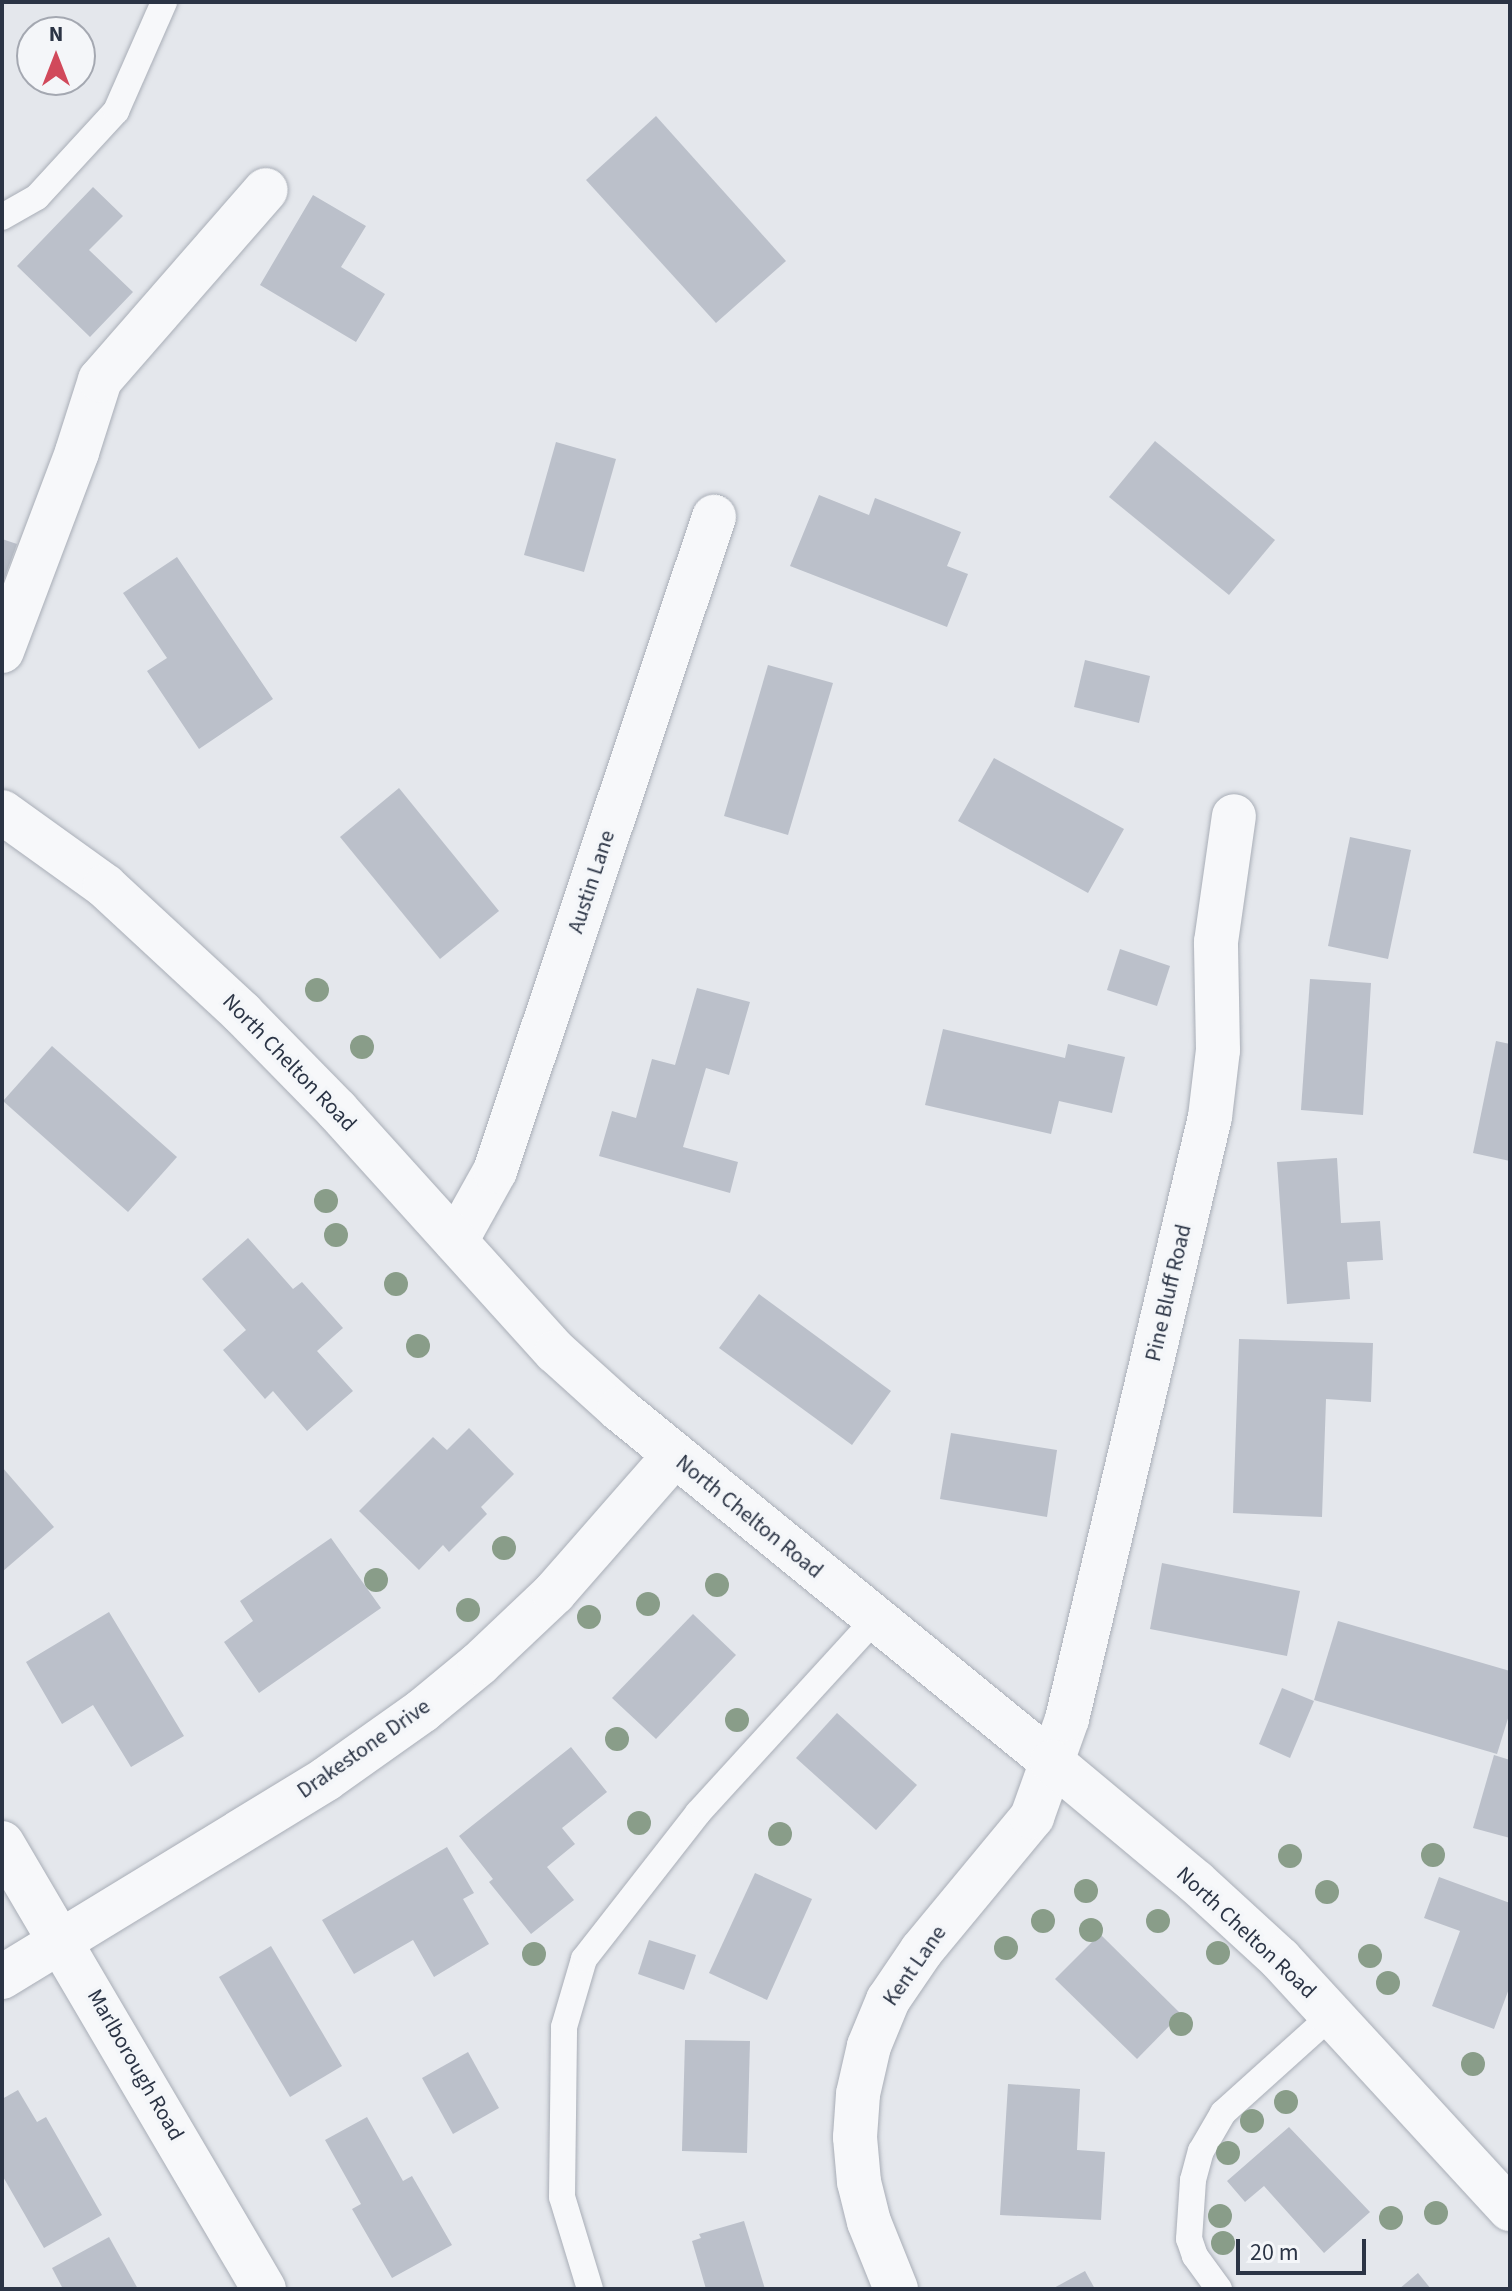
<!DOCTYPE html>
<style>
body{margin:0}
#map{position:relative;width:1512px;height:2291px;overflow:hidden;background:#e4e7ec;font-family:"Source Sans 3",sans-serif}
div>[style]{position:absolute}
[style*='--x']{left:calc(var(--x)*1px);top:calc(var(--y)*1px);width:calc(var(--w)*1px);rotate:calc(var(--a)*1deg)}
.building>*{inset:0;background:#bbc0ca}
.roads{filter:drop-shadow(0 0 2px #a9aeb7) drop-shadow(0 0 2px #a9aeb7)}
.service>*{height:26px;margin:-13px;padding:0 13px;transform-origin:13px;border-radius:13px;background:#f7f8fa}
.minor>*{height:44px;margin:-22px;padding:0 22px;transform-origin:22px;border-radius:22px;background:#f7f8fa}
.tertiary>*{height:44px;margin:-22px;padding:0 22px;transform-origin:22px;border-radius:22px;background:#f7f8fa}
.trees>*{width:24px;height:24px;margin:-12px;border-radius:50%;background:#899d89}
span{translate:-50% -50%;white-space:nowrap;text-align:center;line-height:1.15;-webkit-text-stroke:7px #f4f6f9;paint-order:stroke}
.street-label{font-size:22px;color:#2b3445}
.frame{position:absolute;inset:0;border:4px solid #2b3445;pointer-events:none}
.north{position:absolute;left:16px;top:16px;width:80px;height:80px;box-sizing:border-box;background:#f4f6f9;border:2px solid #a4a8b1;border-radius:50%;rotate:0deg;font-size:22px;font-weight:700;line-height:32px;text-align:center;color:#2b3445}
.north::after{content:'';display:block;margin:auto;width:28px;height:36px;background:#d1495b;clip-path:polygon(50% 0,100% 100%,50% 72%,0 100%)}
.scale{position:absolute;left:1236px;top:2239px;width:130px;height:36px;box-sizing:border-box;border:4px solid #2b3445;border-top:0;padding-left:10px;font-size:24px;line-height:28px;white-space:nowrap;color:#2b3445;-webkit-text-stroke:6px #f4f6f9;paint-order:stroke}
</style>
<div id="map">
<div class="building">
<i style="clip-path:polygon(656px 116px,786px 261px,716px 323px,586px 180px)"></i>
<i style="clip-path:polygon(93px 187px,123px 216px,89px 250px,133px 292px,90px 337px,17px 266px)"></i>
<i style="clip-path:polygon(313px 195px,366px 226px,341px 267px,385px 294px,356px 342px,260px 285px)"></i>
<i style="clip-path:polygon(1155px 441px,1275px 540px,1229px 595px,1109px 497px)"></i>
<i style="clip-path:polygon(556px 442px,616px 459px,584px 572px,524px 555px)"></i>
<i style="clip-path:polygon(819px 495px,869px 515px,875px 498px,961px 532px,947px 566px,968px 574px,947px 627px,790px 566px)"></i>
<i style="clip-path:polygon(2px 539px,17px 544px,2px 585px)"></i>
<i style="clip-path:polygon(177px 557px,273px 699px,199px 749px,147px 671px,167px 658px,123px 593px)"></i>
<i style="clip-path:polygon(1085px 660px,1150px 676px,1139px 723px,1074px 707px)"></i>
<i style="clip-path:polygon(768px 665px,833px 683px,788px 835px,724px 816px)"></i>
<i style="clip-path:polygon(994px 758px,1124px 829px,1088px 893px,958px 821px)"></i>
<i style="clip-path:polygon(399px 788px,499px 911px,440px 959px,340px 837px)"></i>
<i style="clip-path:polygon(1350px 837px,1411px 850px,1388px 959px,1328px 946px)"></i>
<i style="clip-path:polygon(1120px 949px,1170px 966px,1157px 1006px,1107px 990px)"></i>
<i style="clip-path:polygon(1310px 979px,1371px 983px,1363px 1115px,1301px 1110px)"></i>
<i style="clip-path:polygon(697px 988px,750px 1002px,729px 1075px,706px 1068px,683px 1147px,738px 1162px,730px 1193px,599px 1156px,612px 1111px,636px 1118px,652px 1059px,675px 1065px)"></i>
<i style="clip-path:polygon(943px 1029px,1065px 1058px,1068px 1044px,1125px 1057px,1112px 1113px,1059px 1101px,1051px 1134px,925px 1105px)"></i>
<i style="clip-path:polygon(1496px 1041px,1510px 1044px,1510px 1161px,1473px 1153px)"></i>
<i style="clip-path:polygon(52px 1046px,177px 1157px,128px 1212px,3px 1101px)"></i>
<i style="clip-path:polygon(1337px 1158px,1341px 1223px,1380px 1221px,1383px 1260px,1347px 1262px,1350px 1299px,1287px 1304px,1277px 1162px)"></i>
<i style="clip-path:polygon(248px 1238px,293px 1289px,302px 1282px,343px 1328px,317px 1351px,353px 1391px,307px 1431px,273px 1391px,265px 1399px,223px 1350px,246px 1330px,202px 1279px)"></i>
<i style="clip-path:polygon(759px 1294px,891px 1391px,852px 1445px,719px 1348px)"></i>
<i style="clip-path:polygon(1239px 1339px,1373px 1343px,1371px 1402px,1326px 1399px,1322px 1517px,1233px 1513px)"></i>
<i style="clip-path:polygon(469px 1428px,514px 1474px,481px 1507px,487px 1514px,449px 1552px,443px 1545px,419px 1570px,359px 1511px,433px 1437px,447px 1450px)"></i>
<i style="clip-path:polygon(951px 1433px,1057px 1450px,1047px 1517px,940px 1499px)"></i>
<i style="clip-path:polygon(2px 1467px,54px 1527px,2px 1572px)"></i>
<i style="clip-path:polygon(331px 1538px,381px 1608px,259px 1693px,224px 1642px,253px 1621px,240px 1601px)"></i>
<i style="clip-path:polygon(1162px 1563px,1300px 1591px,1287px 1656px,1150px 1629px)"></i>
<i style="clip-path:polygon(109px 1612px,184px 1736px,131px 1767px,93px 1705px,62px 1724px,26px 1662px)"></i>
<i style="clip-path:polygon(693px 1614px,736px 1655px,656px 1739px,612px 1698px)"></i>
<i style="clip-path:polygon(1338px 1621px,1510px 1671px,1510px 1712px,1497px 1754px,1314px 1700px)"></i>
<i style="clip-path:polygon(1282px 1688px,1314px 1701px,1290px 1758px,1259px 1744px)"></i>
<i style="clip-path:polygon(837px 1713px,917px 1785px,876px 1830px,796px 1758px)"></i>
<i style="clip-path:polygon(571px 1747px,607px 1792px,562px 1828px,575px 1844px,547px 1867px,574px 1900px,531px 1934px,489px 1882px,493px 1879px,459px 1836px)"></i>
<i style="clip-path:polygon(1494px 1755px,1510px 1760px,1510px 1838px,1473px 1828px)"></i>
<i style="clip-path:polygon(447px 1847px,474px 1893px,463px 1899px,489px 1944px,434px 1977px,413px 1940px,354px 1974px,322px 1920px)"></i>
<i style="clip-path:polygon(755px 1873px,812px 1899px,767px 2000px,709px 1973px)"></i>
<i style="clip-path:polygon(1439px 1877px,1510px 1903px,1510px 1986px,1494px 2029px,1432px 2006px,1460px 1931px,1424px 1918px)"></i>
<i style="clip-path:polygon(1100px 1934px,1181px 2014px,1137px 2059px,1055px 1979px)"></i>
<i style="clip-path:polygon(649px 1940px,696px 1955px,684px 1990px,638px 1974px)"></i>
<i style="clip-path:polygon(271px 1946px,342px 2066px,290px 2097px,219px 1977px)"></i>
<i style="clip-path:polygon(685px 2040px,750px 2041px,747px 2153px,682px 2151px)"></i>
<i style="clip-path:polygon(468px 2052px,499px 2108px,453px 2134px,422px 2078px)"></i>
<i style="clip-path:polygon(1008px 2084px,1080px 2089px,1077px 2150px,1105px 2152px,1101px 2220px,1000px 2215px)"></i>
<i style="clip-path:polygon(18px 2090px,37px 2122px,46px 2117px,102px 2215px,44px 2248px,2px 2175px,2px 2099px)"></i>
<i style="clip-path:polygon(367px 2117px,403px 2181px,412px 2176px,452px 2245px,392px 2278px,352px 2209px,361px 2204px,325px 2140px)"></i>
<i style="clip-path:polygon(1289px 2127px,1370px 2212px,1324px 2253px,1264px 2186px,1245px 2202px,1227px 2181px)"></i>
<i style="clip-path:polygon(744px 2221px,765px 2289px,706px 2289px,692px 2241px,701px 2238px,699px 2234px)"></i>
<i style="clip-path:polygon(109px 2237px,138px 2289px,63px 2289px,52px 2268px)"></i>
<i style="clip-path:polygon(1085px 2271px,1095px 2289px,1052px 2289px)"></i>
<i style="clip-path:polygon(1418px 2273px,1431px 2289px,1399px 2289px)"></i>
</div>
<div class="roads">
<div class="service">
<i style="--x:2;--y:217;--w:40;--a:-29.7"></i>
<i style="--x:37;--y:197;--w:117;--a:-47.4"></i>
<i style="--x:116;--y:111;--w:119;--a:-66.2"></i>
<i style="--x:590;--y:2289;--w:96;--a:-106.9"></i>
<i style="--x:562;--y:2197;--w:170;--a:-89.3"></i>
<i style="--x:564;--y:2027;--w:71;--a:-73.6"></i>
<i style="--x:584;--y:1959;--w:185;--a:-52"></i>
<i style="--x:698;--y:1813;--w:263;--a:-47.6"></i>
<i style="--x:1219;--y:2289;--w:41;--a:-126"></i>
<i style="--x:1195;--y:2256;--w:18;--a:-109"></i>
<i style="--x:1189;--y:2239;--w:59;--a:-86.1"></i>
<i style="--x:1193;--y:2180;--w:30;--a:-75"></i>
<i style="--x:1201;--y:2151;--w:44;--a:-59.9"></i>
<i style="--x:1223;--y:2113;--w:147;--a:-42"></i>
</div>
<div class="minor">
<i style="--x:2;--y:651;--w:213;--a:-69.3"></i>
<i style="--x:77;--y:452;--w:76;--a:-72.3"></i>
<i style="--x:100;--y:380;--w:252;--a:-48.9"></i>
<i style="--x:456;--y:1241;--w:80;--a:-60.9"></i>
<i style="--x:495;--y:1171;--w:690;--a:-71.49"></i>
<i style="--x:2;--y:1843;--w:517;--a:59.57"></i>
<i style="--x:2;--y:1977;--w:380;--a:-31.4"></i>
<i style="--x:326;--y:1779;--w:118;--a:-35.3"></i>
<i style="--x:422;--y:1711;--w:75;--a:-39.6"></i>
<i style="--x:480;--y:1663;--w:102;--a:-43.4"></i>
<i style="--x:554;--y:1593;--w:182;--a:-48.8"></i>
<i style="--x:896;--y:2289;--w:72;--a:-111.9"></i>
<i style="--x:869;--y:2222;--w:41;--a:-104"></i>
<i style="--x:859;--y:2182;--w:45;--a:-95.1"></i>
<i style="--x:855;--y:2137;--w:43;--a:-86"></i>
<i style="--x:858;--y:2094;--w:49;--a:-77.1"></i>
<i style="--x:869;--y:2046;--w:50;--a:-67.6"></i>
<i style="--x:888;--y:2000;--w:60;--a:-55.8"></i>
<i style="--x:922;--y:1950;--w:173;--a:-50.4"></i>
<i style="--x:1032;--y:1817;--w:104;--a:-70.3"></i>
<i style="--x:1067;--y:1719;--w:619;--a:-76.64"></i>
<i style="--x:1210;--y:1117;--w:67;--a:-83.2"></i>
<i style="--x:1218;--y:1050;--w:108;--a:-91.1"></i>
<i style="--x:1216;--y:942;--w:127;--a:-81.9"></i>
</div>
<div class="tertiary">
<i style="--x:2;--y:812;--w:127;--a:35.7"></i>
<i style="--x:105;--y:886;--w:187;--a:42.8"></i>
<i style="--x:242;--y:1013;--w:136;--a:45.6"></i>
<i style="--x:337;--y:1110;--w:326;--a:47.9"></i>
<i style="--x:556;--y:1352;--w:85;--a:42.1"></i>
<i style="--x:619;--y:1409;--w:559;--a:39.19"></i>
<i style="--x:1052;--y:1762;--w:187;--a:39.8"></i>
<i style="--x:1196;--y:1882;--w:114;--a:42.5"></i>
<i style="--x:1280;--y:1959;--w:340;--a:47.4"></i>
</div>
</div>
<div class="trees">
<i style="left:317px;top:990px"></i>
<i style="left:362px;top:1047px"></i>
<i style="left:326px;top:1201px"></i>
<i style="left:336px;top:1235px"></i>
<i style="left:396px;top:1284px"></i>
<i style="left:418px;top:1346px"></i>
<i style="left:504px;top:1548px"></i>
<i style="left:376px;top:1580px"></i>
<i style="left:717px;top:1585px"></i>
<i style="left:648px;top:1604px"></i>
<i style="left:468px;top:1610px"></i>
<i style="left:589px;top:1617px"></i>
<i style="left:737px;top:1720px"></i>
<i style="left:617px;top:1739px"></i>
<i style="left:639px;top:1823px"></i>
<i style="left:780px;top:1834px"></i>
<i style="left:1433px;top:1855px"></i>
<i style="left:1290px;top:1856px"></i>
<i style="left:1086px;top:1891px"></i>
<i style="left:1327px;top:1892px"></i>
<i style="left:1043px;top:1921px"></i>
<i style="left:1158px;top:1921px"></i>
<i style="left:1091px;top:1930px"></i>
<i style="left:1006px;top:1948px"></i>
<i style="left:1218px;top:1953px"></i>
<i style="left:534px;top:1954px"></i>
<i style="left:1370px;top:1956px"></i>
<i style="left:1388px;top:1983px"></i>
<i style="left:1181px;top:2024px"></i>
<i style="left:1473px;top:2064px"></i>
<i style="left:1286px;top:2102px"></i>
<i style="left:1252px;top:2121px"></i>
<i style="left:1228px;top:2153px"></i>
<i style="left:1436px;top:2213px"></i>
<i style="left:1220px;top:2216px"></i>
<i style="left:1391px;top:2218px"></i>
<i style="left:1223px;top:2243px"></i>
</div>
<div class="street-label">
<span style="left:592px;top:882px;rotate:-72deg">Austin Lane</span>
<span style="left:289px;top:1063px;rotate:46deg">North Chelton Road</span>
<span style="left:1169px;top:1293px;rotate:-77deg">Pine Bluff Road</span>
<span style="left:749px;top:1517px;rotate:39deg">North Chelton Road</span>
<span style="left:364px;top:1749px;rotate:-35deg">Drakestone Drive</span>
<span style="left:1246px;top:1933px;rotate:43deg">North Chelton Road</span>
<span style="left:915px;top:1966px;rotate:-55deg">Kent Lane</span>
<span style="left:135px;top:2065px;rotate:60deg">Marlborough Road</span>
</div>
<div class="frame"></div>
<div class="north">N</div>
<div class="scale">20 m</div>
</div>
